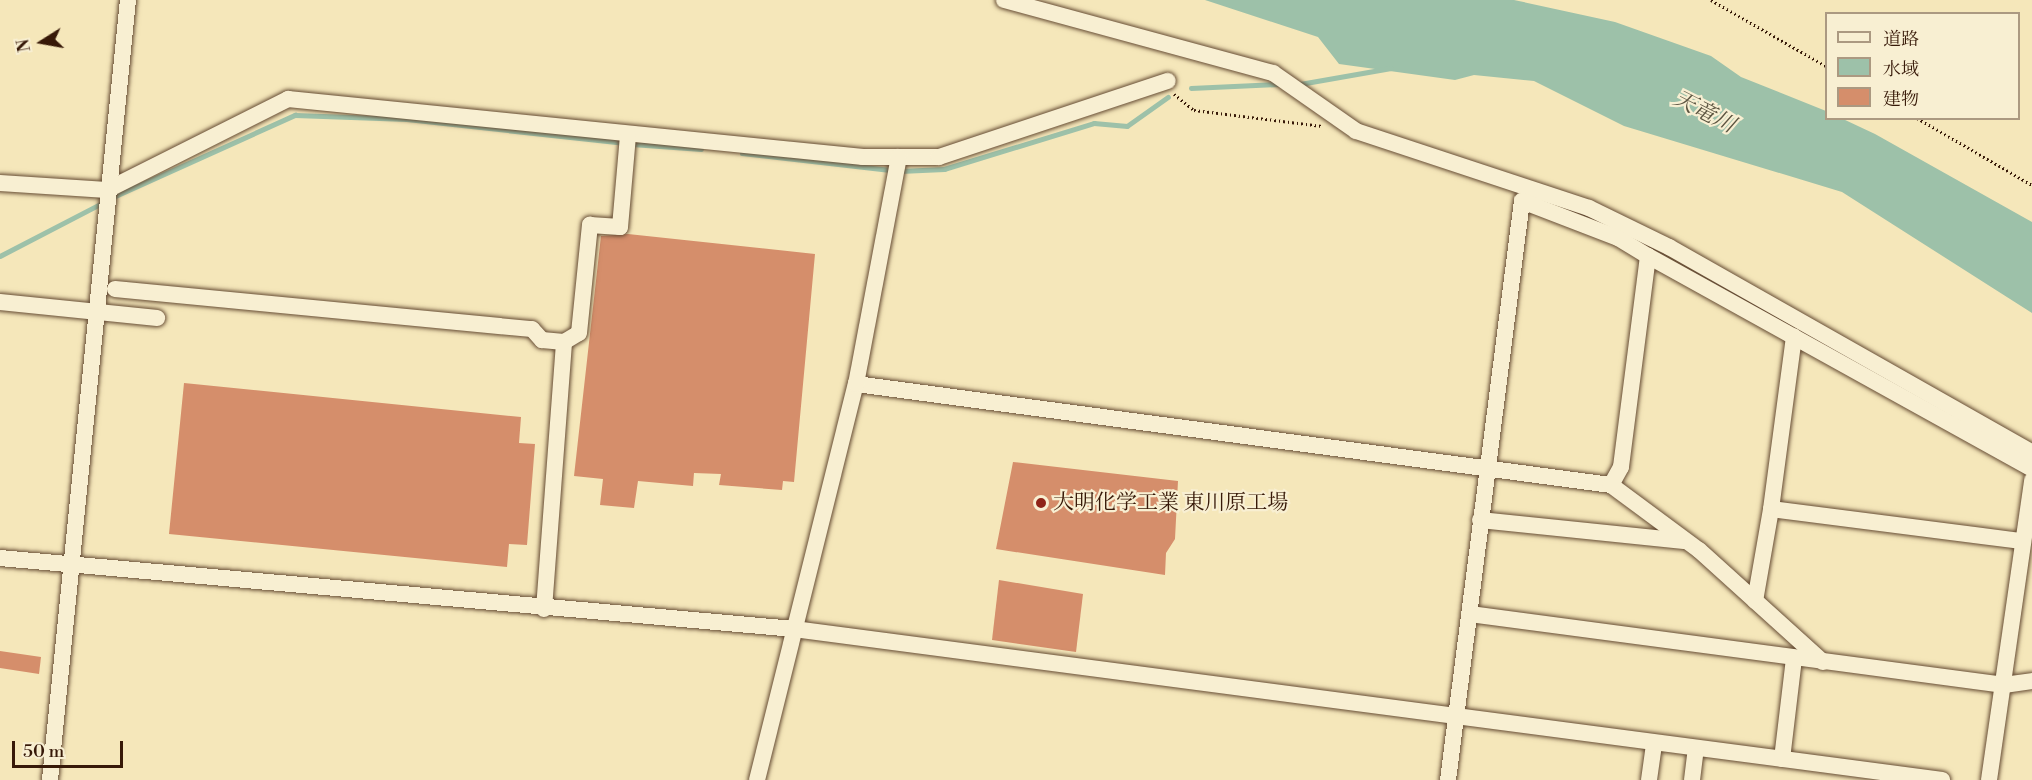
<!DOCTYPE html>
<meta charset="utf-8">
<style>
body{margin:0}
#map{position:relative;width:2032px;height:780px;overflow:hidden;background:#f5e7ba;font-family:"Libre Bodoni","Noto Serif JP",serif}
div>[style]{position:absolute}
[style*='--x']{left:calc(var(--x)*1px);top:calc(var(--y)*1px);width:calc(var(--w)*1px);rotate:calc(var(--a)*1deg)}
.water>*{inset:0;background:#9dc1a9}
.stream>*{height:4.5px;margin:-2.25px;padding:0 2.25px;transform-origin:2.25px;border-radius:2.25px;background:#9dc1a9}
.building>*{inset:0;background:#d58e6b}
.path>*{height:3px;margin-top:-1.5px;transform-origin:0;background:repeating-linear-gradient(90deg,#371908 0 1.5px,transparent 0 4.5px)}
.roads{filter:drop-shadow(0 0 2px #664c34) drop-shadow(0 0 2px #664c34)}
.minor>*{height:16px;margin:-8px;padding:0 8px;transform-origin:8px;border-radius:8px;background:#f8efd2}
.dots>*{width:16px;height:16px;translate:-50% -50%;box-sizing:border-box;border:3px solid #f8efd2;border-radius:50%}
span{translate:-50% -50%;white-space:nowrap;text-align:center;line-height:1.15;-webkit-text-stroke:4.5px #f8efd2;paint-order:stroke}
.poi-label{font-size:21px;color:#371908}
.left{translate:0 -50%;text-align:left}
.water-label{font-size:22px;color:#5b5440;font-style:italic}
.legend{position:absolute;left:1825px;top:12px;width:195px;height:108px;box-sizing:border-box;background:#f8efd2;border:2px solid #ab9981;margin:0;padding:8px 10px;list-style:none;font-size:18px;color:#371908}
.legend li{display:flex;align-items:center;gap:12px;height:30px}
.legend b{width:30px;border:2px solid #ab9981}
.north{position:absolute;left:12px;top:12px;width:60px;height:60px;-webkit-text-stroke:4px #f8efd2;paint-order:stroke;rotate:259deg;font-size:16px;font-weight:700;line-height:24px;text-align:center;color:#371908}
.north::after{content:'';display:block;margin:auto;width:21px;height:27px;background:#371908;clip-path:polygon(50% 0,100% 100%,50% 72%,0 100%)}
.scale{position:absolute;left:12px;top:741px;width:111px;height:27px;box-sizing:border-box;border:3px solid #371908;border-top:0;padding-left:8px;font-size:18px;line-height:21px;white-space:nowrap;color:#371908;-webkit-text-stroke:4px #f8efd2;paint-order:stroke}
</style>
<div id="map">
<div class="water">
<i style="clip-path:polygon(1205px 0,1514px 0,1615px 22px,1711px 56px,1741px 77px,1826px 111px,1826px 118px,1843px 119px,1875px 134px,2032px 222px,2032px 313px,1842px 192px,1624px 126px,1534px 81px,1474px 75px,1455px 80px,1339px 64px,1318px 37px)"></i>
</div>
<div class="stream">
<i style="--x:1300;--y:84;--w:92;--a:-10"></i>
<i style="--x:1191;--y:88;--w:88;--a:-2.6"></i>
<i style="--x:632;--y:144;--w:69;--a:4.1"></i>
<i style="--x:742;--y:153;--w:151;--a:6.5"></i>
<i style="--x:900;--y:171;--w:44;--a:-2.6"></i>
<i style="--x:944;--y:169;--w:157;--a:-17"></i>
<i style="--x:1094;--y:123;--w:33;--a:5"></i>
<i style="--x:1127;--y:126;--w:50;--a:-35.3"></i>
<i style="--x:111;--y:198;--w:202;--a:-24.3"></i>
<i style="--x:295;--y:115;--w:112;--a:2"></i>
<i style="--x:407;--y:119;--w:217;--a:6.3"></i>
<i style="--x:0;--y:256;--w:117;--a:-27.4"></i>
</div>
<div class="building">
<i style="clip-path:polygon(628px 234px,815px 254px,794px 482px,783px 481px,782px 490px,719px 485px,721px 474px,694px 473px,693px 486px,638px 481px,634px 508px,600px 505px,603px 479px,574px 476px,601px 236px)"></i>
<i style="clip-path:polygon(184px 383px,521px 417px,519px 443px,535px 444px,527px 545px,509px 544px,507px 567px,169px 534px)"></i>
<i style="clip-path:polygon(1013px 462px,1178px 481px,1175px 539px,1166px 553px,1165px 575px,996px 549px)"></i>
<i style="clip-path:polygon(999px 580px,1083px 594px,1076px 652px,992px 640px)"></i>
<i style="clip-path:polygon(0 651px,41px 657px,39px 674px,0 668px)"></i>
</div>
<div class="path">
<i style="--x:1711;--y:0;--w:133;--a:29.9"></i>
<i style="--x:1174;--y:94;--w:26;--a:39"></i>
<i style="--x:1194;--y:110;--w:129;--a:7.1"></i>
<i style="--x:1917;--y:118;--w:133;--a:30.2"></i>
</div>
<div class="roads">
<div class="minor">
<i style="--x:1004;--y:0;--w:279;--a:15.2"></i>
<i style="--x:1273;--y:73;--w:101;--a:34.9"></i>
<i style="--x:1356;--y:131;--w:245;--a:18.3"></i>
<i style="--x:1589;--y:208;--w:89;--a:26"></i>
<i style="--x:1669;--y:247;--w:417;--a:29.5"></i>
<i style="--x:0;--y:183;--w:107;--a:3.7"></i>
<i style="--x:107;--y:190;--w:203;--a:-26.7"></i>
<i style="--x:288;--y:99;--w:578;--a:5.76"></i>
<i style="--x:863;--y:157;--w:76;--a:0"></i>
<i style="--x:939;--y:157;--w:241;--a:-18.4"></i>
<i style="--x:1648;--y:256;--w:439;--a:29"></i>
<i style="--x:115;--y:289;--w:419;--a:5.5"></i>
<i style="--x:532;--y:329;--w:15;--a:48"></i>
<i style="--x:542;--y:340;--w:22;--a:5"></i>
<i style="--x:0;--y:302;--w:158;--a:5.8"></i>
<i style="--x:856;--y:384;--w:762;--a:7.62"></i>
<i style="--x:1611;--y:485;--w:109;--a:36.5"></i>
<i style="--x:1699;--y:550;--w:167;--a:42.1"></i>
<i style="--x:1771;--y:509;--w:174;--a:-82.4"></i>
<i style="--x:1480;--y:520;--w:205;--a:5.9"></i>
<i style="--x:0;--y:558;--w:797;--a:5.11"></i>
<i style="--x:794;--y:629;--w:1158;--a:7.49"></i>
<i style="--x:1755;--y:601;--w:93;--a:-80.1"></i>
<i style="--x:1771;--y:509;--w:251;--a:7.3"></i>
<i style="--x:544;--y:609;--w:268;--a:-85.7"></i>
<i style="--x:564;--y:342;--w:17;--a:-31"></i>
<i style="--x:579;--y:333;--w:109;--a:-84.2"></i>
<i style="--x:590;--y:225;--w:30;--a:4"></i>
<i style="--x:620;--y:227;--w:92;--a:-85"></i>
<i style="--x:1470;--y:614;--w:539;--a:7.57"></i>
<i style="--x:2004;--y:685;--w:28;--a:-8"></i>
<i style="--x:1782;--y:759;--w:102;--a:-83.2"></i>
<i style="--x:50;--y:780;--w:784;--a:-84.29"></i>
<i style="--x:757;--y:780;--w:408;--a:-76"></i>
<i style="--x:856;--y:384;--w:231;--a:-79.3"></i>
<i style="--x:1448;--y:780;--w:584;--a:-82.72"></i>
<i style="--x:1522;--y:201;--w:103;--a:21.1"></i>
<i style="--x:1618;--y:238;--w:35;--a:31"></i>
<i style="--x:1648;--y:256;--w:213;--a:97.3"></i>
<i style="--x:1621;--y:467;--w:21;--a:119"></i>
<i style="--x:1649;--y:780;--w:37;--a:-82"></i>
<i style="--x:1692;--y:780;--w:32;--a:-83"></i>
<i style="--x:1989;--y:780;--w:303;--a:-81.8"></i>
</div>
</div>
<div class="dots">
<i style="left:1041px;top:503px;background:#8f2418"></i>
</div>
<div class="poi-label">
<span class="left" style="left:1053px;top:503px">大明化学工業 東川原工場</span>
</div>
<div class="water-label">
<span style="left:1704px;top:112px;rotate:27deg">天竜川</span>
</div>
<ul class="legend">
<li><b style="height:8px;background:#f8efd2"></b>道路</li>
<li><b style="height:16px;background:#9dc1a9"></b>水域</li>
<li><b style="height:16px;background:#d58e6b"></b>建物</li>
</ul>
<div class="north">N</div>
<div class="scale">50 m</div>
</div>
